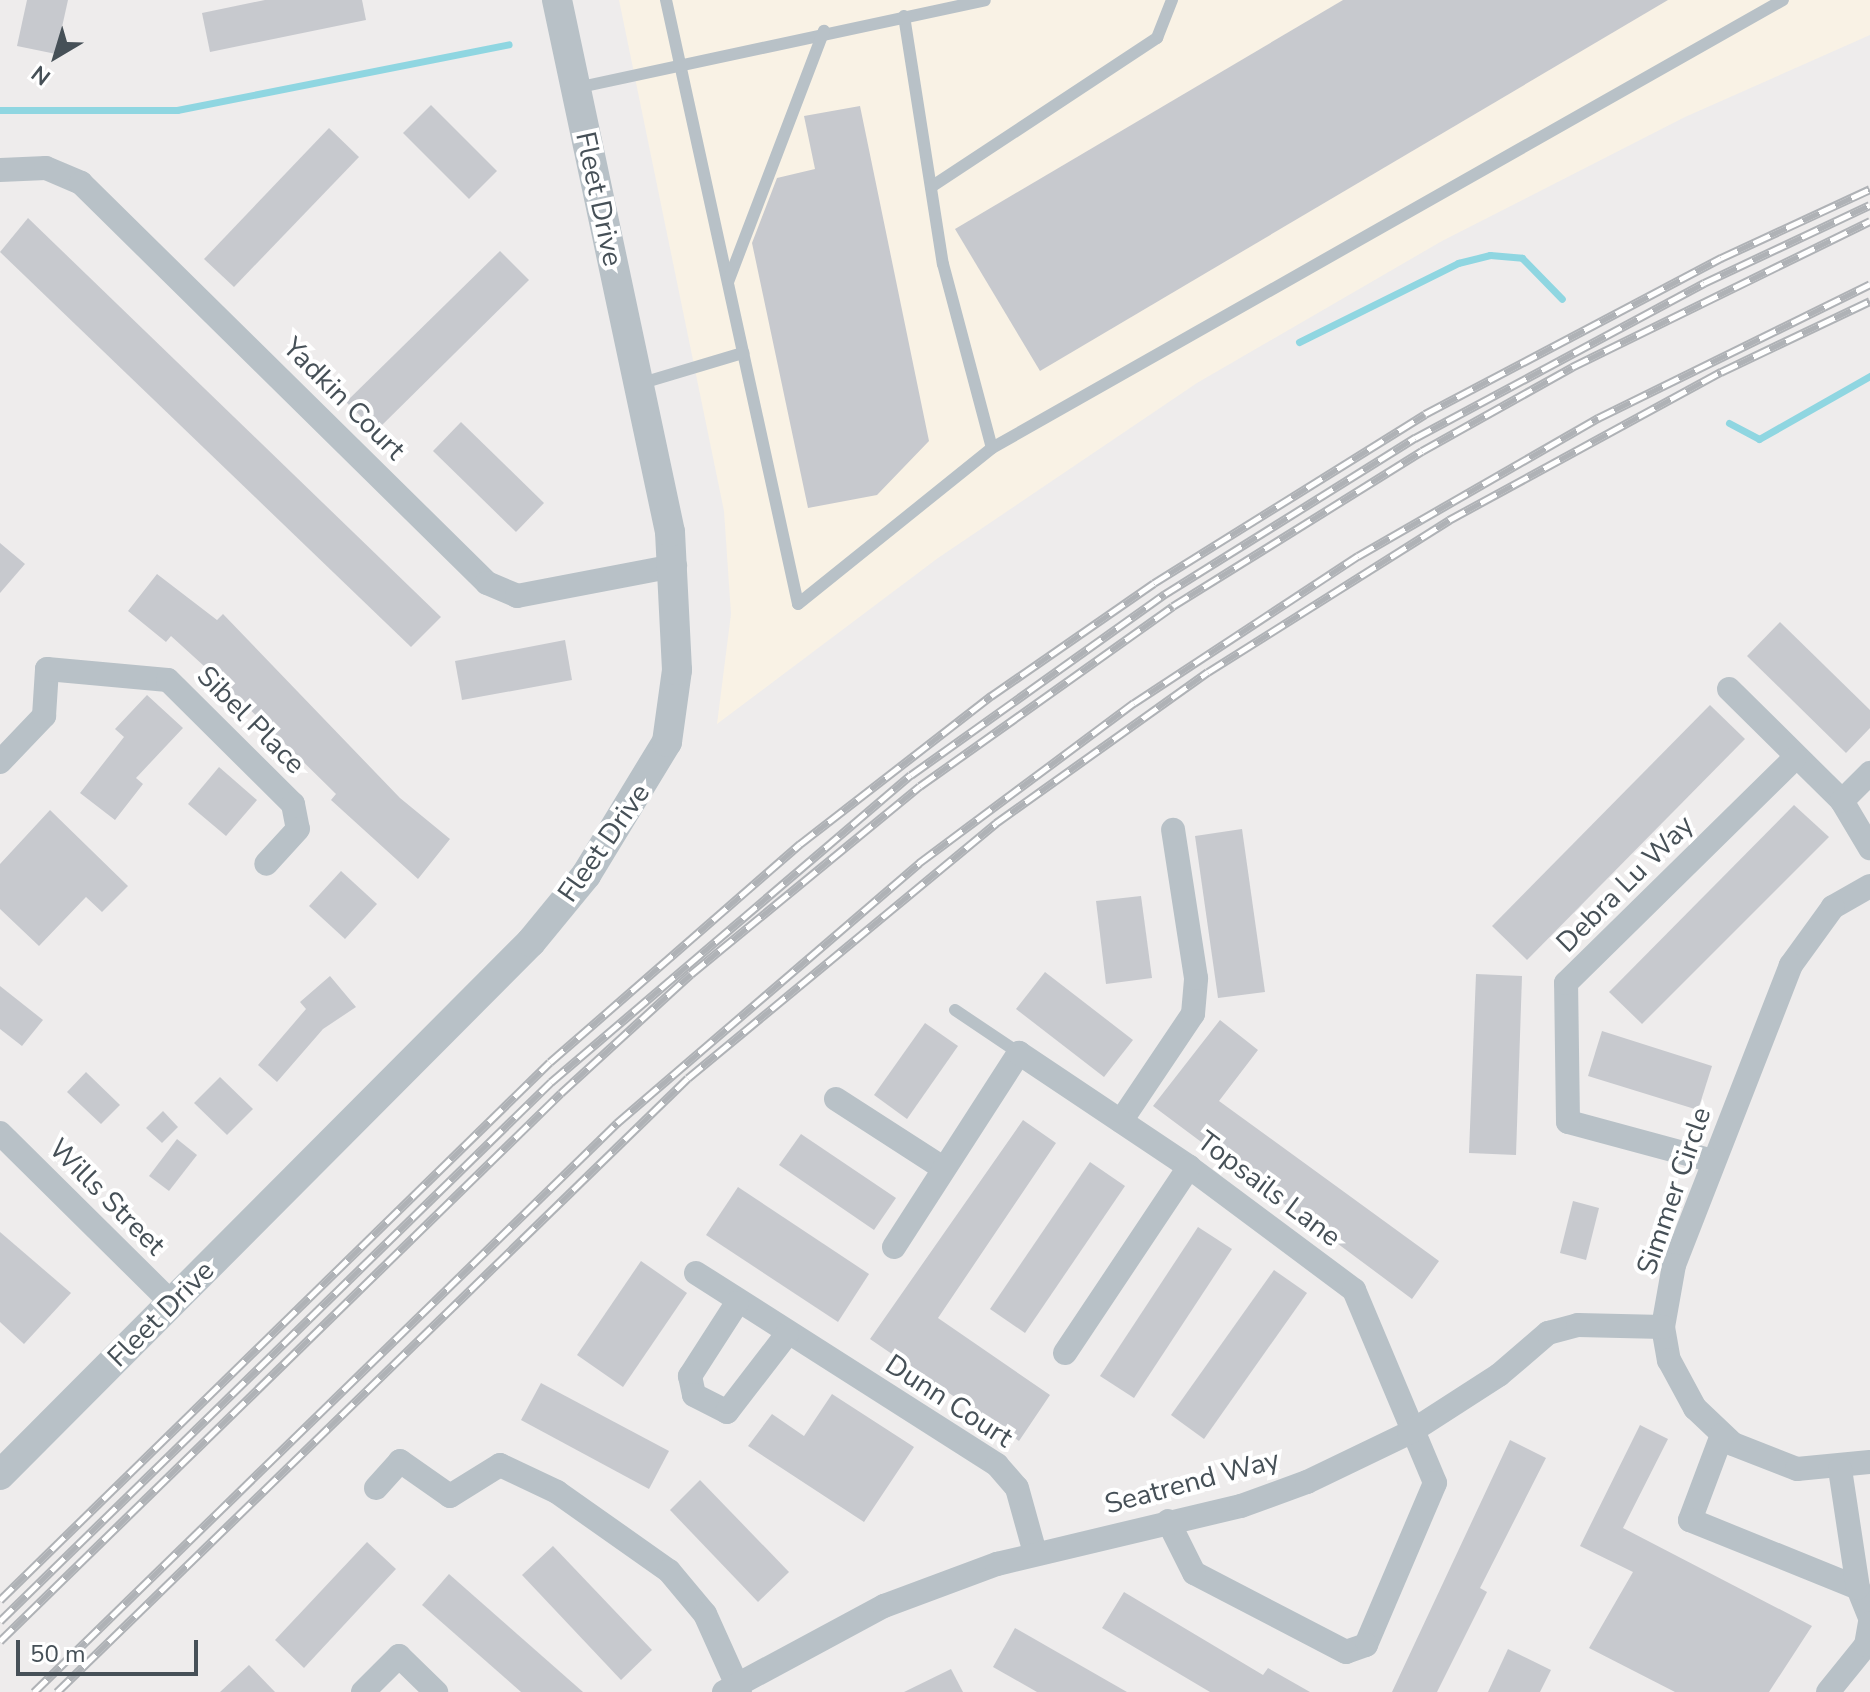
<!DOCTYPE html>
<style>
body{margin:0}
#map{position:relative;width:1870px;height:1692px;overflow:hidden;background:#eeecec;font-family:"Nunito Sans",sans-serif}
div>[style]{position:absolute}
[style*='--x']{left:calc(var(--x)*1px);top:calc(var(--y)*1px);width:calc(var(--w)*1px);rotate:calc(var(--a)*1deg)}
.commercial>*{inset:0;background:#f9f2e5}
.stream>*{height:7px;margin:-3.5px;padding:0 3.5px;transform-origin:3.5px;border-radius:3.5px;background:#8fd6e1}
.building>*{inset:0;background:#c7c9ce}
.service>*{height:12px;margin:-6px;padding:0 6px;transform-origin:6px;border-radius:6px;background:#b8c1c7}
.minor>*{height:24px;margin:-12px;padding:0 12px;transform-origin:12px;border-radius:12px;background:#b8c1c7}
.tertiary>*{height:30px;margin:-15px;padding:0 15px;transform-origin:15px;border-radius:15px;background:#b8c1c7}
.rail>*{height:9px;margin-top:-4.5px;transform-origin:0;background:repeating-linear-gradient(90deg,#fff 0 18px,#afb2b6 0 36px);box-sizing:border-box;border-block:2px solid #afb2b6}
span{translate:-50% -50%;white-space:nowrap;text-align:center;line-height:1.15;-webkit-text-stroke:8px #fff;paint-order:stroke}
.street-label{font-size:28px;color:#465057}
.north{position:absolute;left:16px;top:16px;width:80px;height:80px;-webkit-text-stroke:6px #fff;paint-order:stroke;rotate:218deg;font-size:22px;font-weight:700;line-height:32px;text-align:center;color:#465057}
.north::after{content:'';display:block;margin:auto;width:28px;height:36px;background:#465057;clip-path:polygon(50% 0,100% 100%,50% 72%,0 100%)}
.scale{position:absolute;left:16px;top:1640px;width:182px;height:36px;box-sizing:border-box;border:4px solid #465057;border-top:0;padding-left:10px;font-size:24px;line-height:28px;white-space:nowrap;color:#465057;-webkit-text-stroke:6px #fff;paint-order:stroke}
</style>
<div id="map">
<div class="commercial">
<i style="clip-path:polygon(619px 0,1870px 0,1870px 35px,1685px 117px,1442px 241px,1197px 383px,938px 558px,717px 724px,731px 614px,724px 511px)"></i>
</div>
<div class="stream">
<i style="--x:0;--y:110;--w:177;--a:0"></i>
<i style="--x:177;--y:110;--w:338;--a:-11.2"></i>
<i style="--x:1299;--y:342;--w:178;--a:-26.4"></i>
<i style="--x:1458;--y:263;--w:33;--a:-14"></i>
<i style="--x:1490;--y:255;--w:32;--a:5"></i>
<i style="--x:1522;--y:258;--w:57;--a:45.7"></i>
<i style="--x:1729;--y:423;--w:34;--a:28"></i>
<i style="--x:1759;--y:439;--w:128;--a:-29.6"></i>
</div>
<div class="building">
<i style="clip-path:polygon(27px 0,68px 0,56px 54px,17px 46px)"></i>
<i style="clip-path:polygon(265px 0,362px 0,366px 20px,210px 52px,202px 13px)"></i>
<i style="clip-path:polygon(1343px 0,1668px 0,1040px 371px,955px 229px)"></i>
<i style="clip-path:polygon(431px 105px,497px 171px,469px 199px,403px 133px)"></i>
<i style="clip-path:polygon(860px 106px,929px 441px,877px 495px,808px 508px,752px 243px,777px 178px,815px 169px,804px 116px)"></i>
<i style="clip-path:polygon(329px 128px,359px 157px,234px 287px,204px 259px)"></i>
<i style="clip-path:polygon(28px 218px,441px 617px,411px 647px,0 252px)"></i>
<i style="clip-path:polygon(500px 251px,529px 280px,376px 431px,346px 402px)"></i>
<i style="clip-path:polygon(461px 422px,544px 503px,516px 532px,433px 451px)"></i>
<i style="clip-path:polygon(0 543px,25px 564px,0 593px)"></i>
<i style="clip-path:polygon(157px 574px,217px 620px,223px 614px,400px 798px,450px 839px,418px 879px,331px 800px,336px 794px,226px 686px,171px 636px,166px 642px,128px 611px)"></i>
<i style="clip-path:polygon(1780px 622px,1870px 710px,1870px 728px,1846px 753px,1747px 656px)"></i>
<i style="clip-path:polygon(565px 640px,572px 680px,462px 700px,455px 661px)"></i>
<i style="clip-path:polygon(147px 695px,183px 728px,136px 778px,143px 784px,115px 820px,80px 793px,124px 737px,115px 729px)"></i>
<i style="clip-path:polygon(1710px 705px,1745px 739px,1527px 960px,1492px 926px)"></i>
<i style="clip-path:polygon(219px 767px,257px 800px,226px 836px,188px 804px)"></i>
<i style="clip-path:polygon(1794px 805px,1829px 837px,1642px 1024px,1609px 992px)"></i>
<i style="clip-path:polygon(50px 810px,128px 886px,102px 912px,86px 897px,39px 946px,0 909px,0 864px)"></i>
<i style="clip-path:polygon(1242px 829px,1265px 992px,1218px 998px,1195px 836px)"></i>
<i style="clip-path:polygon(341px 871px,377px 904px,345px 939px,309px 906px)"></i>
<i style="clip-path:polygon(1141px 896px,1152px 978px,1106px 984px,1096px 901px)"></i>
<i style="clip-path:polygon(1045px 972px,1133px 1040px,1104px 1077px,1016px 1009px)"></i>
<i style="clip-path:polygon(1476px 974px,1522px 976px,1516px 1155px,1469px 1153px)"></i>
<i style="clip-path:polygon(330px 976px,356px 1007px,323px 1029px,277px 1082px,258px 1065px,306px 1009px,300px 1002px)"></i>
<i style="clip-path:polygon(0 986px,43px 1020px,22px 1046px,0 1029px)"></i>
<i style="clip-path:polygon(1220px 1020px,1258px 1050px,1219px 1101px,1439px 1261px,1412px 1299px,1153px 1106px)"></i>
<i style="clip-path:polygon(925px 1023px,958px 1046px,907px 1119px,874px 1095px)"></i>
<i style="clip-path:polygon(1602px 1031px,1712px 1066px,1698px 1110px,1588px 1076px)"></i>
<i style="clip-path:polygon(86px 1072px,120px 1105px,101px 1124px,67px 1092px)"></i>
<i style="clip-path:polygon(220px 1077px,253px 1109px,227px 1135px,194px 1103px)"></i>
<i style="clip-path:polygon(163px 1111px,178px 1127px,162px 1143px,146px 1128px)"></i>
<i style="clip-path:polygon(1023px 1120px,1056px 1143px,938px 1318px,1050px 1395px,1019px 1441px,870px 1339px)"></i>
<i style="clip-path:polygon(801px 1134px,896px 1198px,874px 1230px,779px 1165px)"></i>
<i style="clip-path:polygon(177px 1139px,197px 1155px,169px 1191px,149px 1176px)"></i>
<i style="clip-path:polygon(1090px 1162px,1125px 1186px,1025px 1333px,990px 1309px)"></i>
<i style="clip-path:polygon(738px 1187px,869px 1274px,838px 1322px,706px 1235px)"></i>
<i style="clip-path:polygon(1573px 1201px,1599px 1208px,1586px 1260px,1560px 1253px)"></i>
<i style="clip-path:polygon(1198px 1227px,1232px 1249px,1134px 1398px,1100px 1376px)"></i>
<i style="clip-path:polygon(0 1232px,71px 1293px,24px 1344px,0 1322px)"></i>
<i style="clip-path:polygon(641px 1261px,687px 1293px,623px 1387px,577px 1355px)"></i>
<i style="clip-path:polygon(1274px 1270px,1307px 1293px,1204px 1439px,1171px 1415px)"></i>
<i style="clip-path:polygon(541px 1383px,669px 1451px,649px 1489px,521px 1420px)"></i>
<i style="clip-path:polygon(832px 1394px,914px 1447px,864px 1522px,748px 1446px,772px 1414px,804px 1436px)"></i>
<i style="clip-path:polygon(1640px 1425px,1668px 1439px,1623px 1528px,1812px 1626px,1769px 1692px,1675px 1692px,1589px 1648px,1633px 1572px,1580px 1546px)"></i>
<i style="clip-path:polygon(1510px 1440px,1546px 1458px,1480px 1588px,1487px 1592px,1437px 1692px,1392px 1692px)"></i>
<i style="clip-path:polygon(700px 1480px,789px 1572px,758px 1602px,670px 1510px)"></i>
<i style="clip-path:polygon(367px 1542px,396px 1569px,304px 1668px,275px 1640px)"></i>
<i style="clip-path:polygon(553px 1546px,652px 1650px,621px 1680px,522px 1575px)"></i>
<i style="clip-path:polygon(449px 1574px,583px 1692px,521px 1692px,422px 1605px)"></i>
<i style="clip-path:polygon(1124px 1592px,1263px 1675px,1268px 1668px,1310px 1692px,1210px 1692px,1102px 1628px)"></i>
<i style="clip-path:polygon(1015px 1628px,1127px 1692px,1037px 1692px,993px 1667px)"></i>
<i style="clip-path:polygon(1508px 1649px,1551px 1670px,1540px 1692px,1488px 1692px)"></i>
<i style="clip-path:polygon(249px 1665px,275px 1692px,220px 1692px)"></i>
<i style="clip-path:polygon(951px 1669px,963px 1692px,904px 1692px)"></i>
</div>
<div class="service">
<i style="--x:666;--y:0;--w:618;--a:77.67"></i>
<i style="--x:798;--y:604;--w:249;--a:-38.8"></i>
<i style="--x:992;--y:448;--w:909;--a:-29.53"></i>
<i style="--x:904;--y:16;--w:251;--a:81.1"></i>
<i style="--x:943;--y:264;--w:190;--a:75.1"></i>
<i style="--x:576;--y:88;--w:418;--a:-12.1"></i>
<i style="--x:931;--y:187;--w:271;--a:-33.4"></i>
<i style="--x:1157;--y:38;--w:41;--a:-68.5"></i>
<i style="--x:728;--y:282;--w:269;--a:-69.1"></i>
<i style="--x:639;--y:384;--w:109;--a:-16.6"></i>
<i style="--x:955;--y:1010;--w:77;--a:33.9"></i>
</div>
<div class="minor">
<i style="--x:0;--y:170;--w:46;--a:-2.5"></i>
<i style="--x:46;--y:168;--w:38;--a:23"></i>
<i style="--x:81;--y:183;--w:570;--a:44.57"></i>
<i style="--x:487;--y:583;--w:33;--a:23"></i>
<i style="--x:517;--y:596;--w:161;--a:-10.8"></i>
<i style="--x:1729;--y:689;--w:159;--a:44.7"></i>
<i style="--x:1842;--y:801;--w:55;--a:59.2"></i>
<i style="--x:0;--y:762;--w:64;--a:-46.3"></i>
<i style="--x:44;--y:716;--w:47;--a:-86.3"></i>
<i style="--x:47;--y:669;--w:121;--a:5.2"></i>
<i style="--x:168;--y:680;--w:176;--a:44.8"></i>
<i style="--x:293;--y:804;--w:25;--a:79"></i>
<i style="--x:298;--y:829;--w:47;--a:132.4"></i>
<i style="--x:1842;--y:801;--w:40;--a:-45"></i>
<i style="--x:1870;--y:886;--w:43;--a:150.4"></i>
<i style="--x:1833;--y:907;--w:72;--a:125.9"></i>
<i style="--x:1791;--y:965;--w:322;--a:111.3"></i>
<i style="--x:1674;--y:1265;--w:63;--a:100.1"></i>
<i style="--x:1663;--y:1327;--w:34;--a:80"></i>
<i style="--x:1669;--y:1360;--w:55;--a:61.6"></i>
<i style="--x:1695;--y:1408;--w:52;--a:43.5"></i>
<i style="--x:1733;--y:1444;--w:69;--a:21.3"></i>
<i style="--x:1797;--y:1469;--w:73;--a:-5.5"></i>
<i style="--x:836;--y:1099;--w:127;--a:32.8"></i>
<i style="--x:1121;--y:1121;--w:129;--a:-56.1"></i>
<i style="--x:1193;--y:1014;--w:36;--a:-85"></i>
<i style="--x:1196;--y:978;--w:150;--a:-98.8"></i>
<i style="--x:0;--y:1133;--w:242;--a:44.7"></i>
<i style="--x:1713;--y:1161;--w:150;--a:-164.9"></i>
<i style="--x:1568;--y:1122;--w:139;--a:-90.8"></i>
<i style="--x:1566;--y:983;--w:320;--a:-44.5"></i>
<i style="--x:894;--y:1247;--w:231;--a:-57.2"></i>
<i style="--x:1019;--y:1053;--w:205;--a:33.8"></i>
<i style="--x:1189;--y:1167;--w:206;--a:36.7"></i>
<i style="--x:1354;--y:1290;--w:209;--a:67.2"></i>
<i style="--x:1435;--y:1483;--w:176;--a:113.1"></i>
<i style="--x:1366;--y:1645;--w:21;--a:161"></i>
<i style="--x:1346;--y:1652;--w:171;--a:-152.5"></i>
<i style="--x:1194;--y:1573;--w:58;--a:-116.6"></i>
<i style="--x:696;--y:1273;--w:357;--a:32.5"></i>
<i style="--x:997;--y:1465;--w:30;--a:49"></i>
<i style="--x:1017;--y:1488;--w:67;--a:74.5"></i>
<i style="--x:737;--y:1303;--w:87;--a:122.8"></i>
<i style="--x:690;--y:1376;--w:19;--a:78"></i>
<i style="--x:694;--y:1395;--w:37;--a:27"></i>
<i style="--x:727;--y:1412;--w:98;--a:-52.4"></i>
<i style="--x:1065;--y:1353;--w:224;--a:-56.3"></i>
<i style="--x:1722;--y:1435;--w:91;--a:110.6"></i>
<i style="--x:1690;--y:1520;--w:181;--a:22"></i>
<i style="--x:1858;--y:1588;--w:31;--a:68"></i>
<i style="--x:1840;--y:1469;--w:120;--a:81.4"></i>
<i style="--x:376;--y:1488;--w:36;--a:-48"></i>
<i style="--x:400;--y:1461;--w:61;--a:35"></i>
<i style="--x:450;--y:1496;--w:59;--a:-31.8"></i>
<i style="--x:500;--y:1465;--w:63;--a:25.3"></i>
<i style="--x:557;--y:1492;--w:137;--a:35.2"></i>
<i style="--x:669;--y:1571;--w:56;--a:50.1"></i>
<i style="--x:705;--y:1614;--w:85;--a:65.8"></i>
<i style="--x:363;--y:1692;--w:51;--a:-45"></i>
<i style="--x:399;--y:1656;--w:52;--a:44.2"></i>
<i style="--x:724;--y:1692;--w:182;--a:-28.3"></i>
<i style="--x:884;--y:1606;--w:121;--a:-20.4"></i>
<i style="--x:997;--y:1564;--w:251;--a:-13.4"></i>
<i style="--x:1241;--y:1506;--w:70;--a:-20"></i>
<i style="--x:1307;--y:1482;--w:113;--a:-25.7"></i>
<i style="--x:1409;--y:1433;--w:107;--a:-32.8"></i>
<i style="--x:1499;--y:1375;--w:65;--a:-40.6"></i>
<i style="--x:1548;--y:1333;--w:31;--a:-15"></i>
<i style="--x:1578;--y:1325;--w:85;--a:1.3"></i>
<i style="--x:1828;--y:1692;--w:60;--a:-51"></i>
<i style="--x:1866;--y:1645;--w:22;--a:-80"></i>
</div>
<div class="tertiary">
<i style="--x:0;--y:1475;--w:752;--a:-45.11"></i>
<i style="--x:531;--y:942;--w:87;--a:-50.6"></i>
<i style="--x:586;--y:875;--w:156;--a:-58.7"></i>
<i style="--x:667;--y:742;--w:73;--a:-82.1"></i>
<i style="--x:677;--y:670;--w:138;--a:-92.9"></i>
<i style="--x:670;--y:532;--w:544;--a:-101.99"></i>
</div>
<div class="rail">
<i style="--x:0;--y:1600;--w:769;--a:-44.37"></i>
<i style="--x:550;--y:1062;--w:332;--a:-41.1"></i>
<i style="--x:800;--y:844;--w:242;--a:-37.8"></i>
<i style="--x:991;--y:696;--w:198;--a:-34.7"></i>
<i style="--x:1154;--y:583;--w:319;--a:-31.9"></i>
<i style="--x:1425;--y:414;--w:335;--a:-27.8"></i>
<i style="--x:1721;--y:258;--w:164;--a:-24.8"></i>
<i style="--x:0;--y:1621;--w:771;--a:-44.37"></i>
<i style="--x:551;--y:1082;--w:473;--a:-40.5"></i>
<i style="--x:911;--y:775;--w:312;--a:-35.5"></i>
<i style="--x:1165;--y:594;--w:295;--a:-32"></i>
<i style="--x:1415;--y:438;--w:328;--a:-28.2"></i>
<i style="--x:1704;--y:283;--w:183;--a:-25.2"></i>
<i style="--x:0;--y:1641;--w:784;--a:-44.33"></i>
<i style="--x:561;--y:1093;--w:176;--a:-42.5"></i>
<i style="--x:691;--y:974;--w:296;--a:-39.4"></i>
<i style="--x:920;--y:786;--w:310;--a:-35.4"></i>
<i style="--x:1173;--y:606;--w:293;--a:-31.9"></i>
<i style="--x:1422;--y:451;--w:172;--a:-29.2"></i>
<i style="--x:1572;--y:367;--w:332;--a:-26.1"></i>
<i style="--x:34;--y:1692;--w:815;--a:-44.3"></i>
<i style="--x:617;--y:1123;--w:399;--a:-40.7"></i>
<i style="--x:919;--y:863;--w:268;--a:-36.7"></i>
<i style="--x:1134;--y:703;--w:268;--a:-33.3"></i>
<i style="--x:1358;--y:556;--w:277;--a:-29.9"></i>
<i style="--x:1598;--y:418;--w:303;--a:-26.2"></i>
<i style="--x:57;--y:1692;--w:880;--a:-44.22"></i>
<i style="--x:688;--y:1078;--w:400;--a:-39.6"></i>
<i style="--x:996;--y:823;--w:260;--a:-35.5"></i>
<i style="--x:1208;--y:672;--w:285;--a:-32.2"></i>
<i style="--x:1449;--y:520;--w:310;--a:-28.6"></i>
<i style="--x:1721;--y:372;--w:165;--a:-25.5"></i>
</div>
<div class="street-label">
<span style="left:599px;top:199px;rotate:78deg">Fleet Drive</span>
<span style="left:344px;top:399px;rotate:45deg">Yadkin Court</span>
<span style="left:251px;top:720px;rotate:45deg">Sibel Place</span>
<span style="left:604px;top:843px;rotate:-55deg">Fleet Drive</span>
<span style="left:1625px;top:884px;rotate:-45deg">Debra Lu Way</span>
<span style="left:1269px;top:1189px;rotate:37deg">Topsails Lane</span>
<span style="left:1674px;top:1191px;rotate:-71deg">Simmer Circle</span>
<span style="left:107px;top:1197px;rotate:45deg">Wills Street</span>
<span style="left:161px;top:1314px;rotate:-45deg">Fleet Drive</span>
<span style="left:949px;top:1401px;rotate:33deg">Dunn Court</span>
<span style="left:1192px;top:1482px;rotate:-15deg">Seatrend Way</span>
</div>
<div class="north">N</div>
<div class="scale">50 m</div>
</div>
